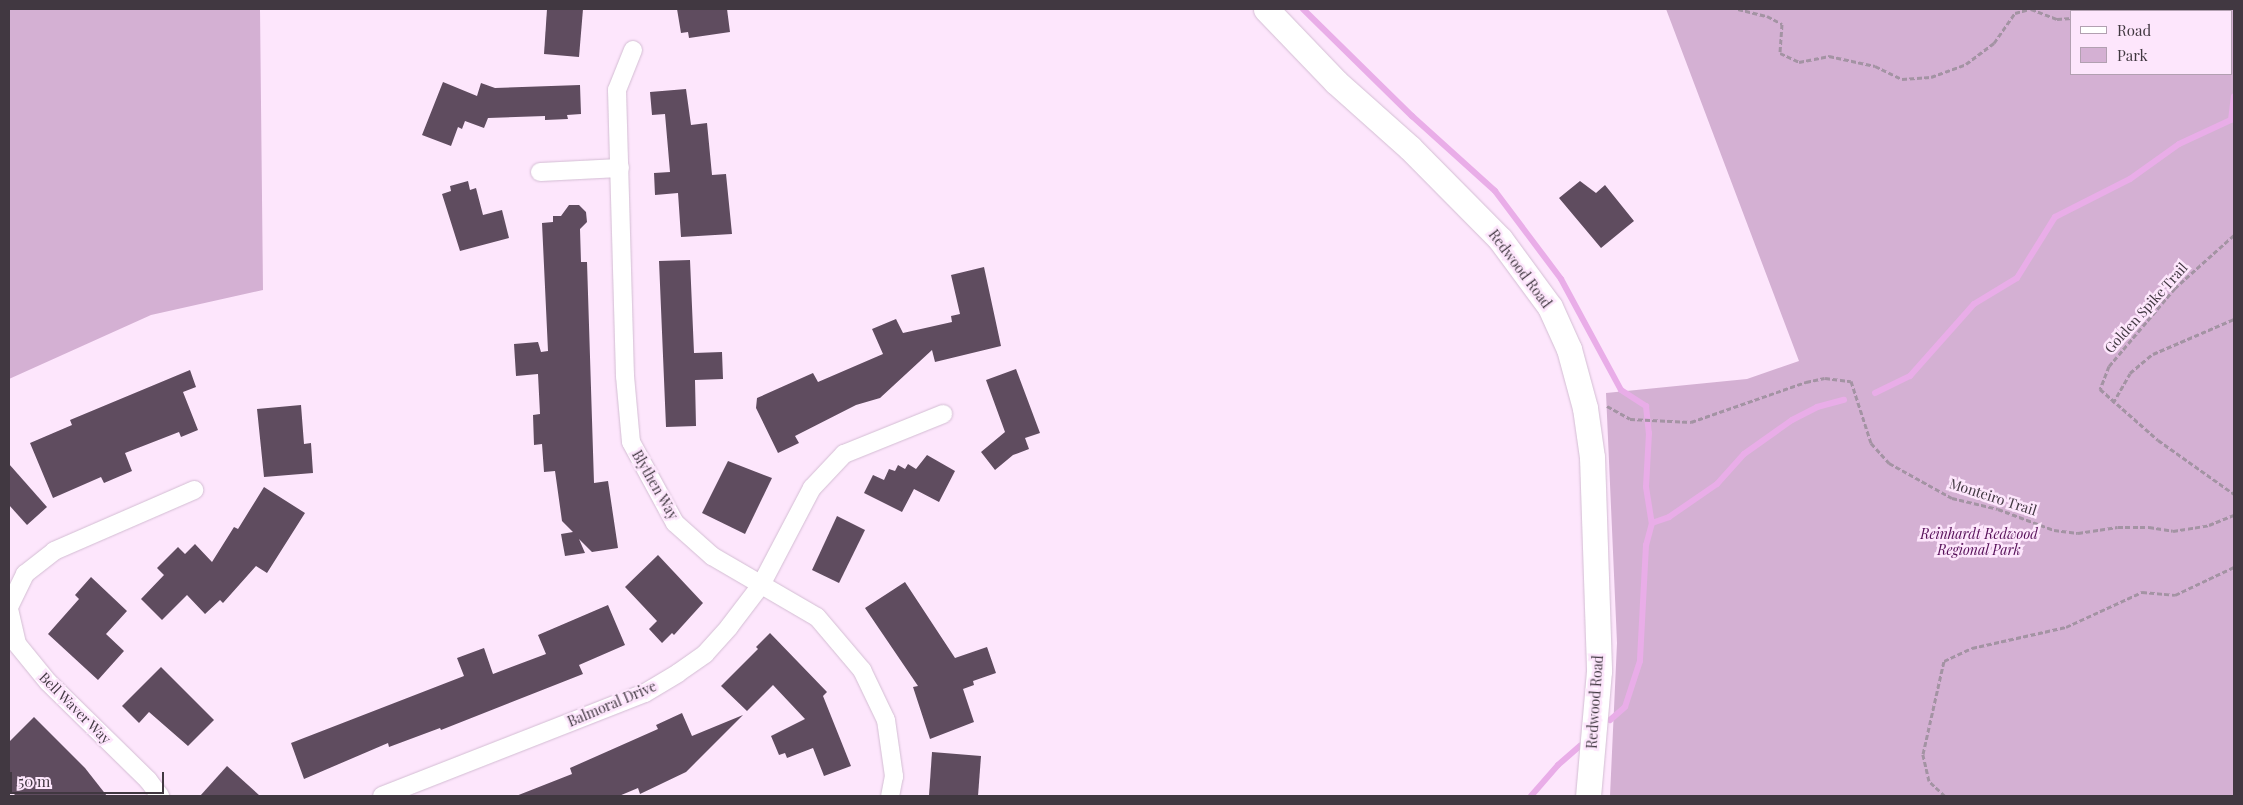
<!DOCTYPE html>
<style>
body{margin:0}
#map{position:relative;width:2243px;height:805px;overflow:hidden;background:#fde6fc;font-family:"Playfair Display",serif}
div>[style]{position:absolute}
[style*='--x']{left:calc(var(--x)*1px);top:calc(var(--y)*1px);width:calc(var(--w)*1px);rotate:calc(var(--a)*1deg)}
.green>*{inset:0;background:#d4b0d3}
.stream>*{height:6px;margin:-3px;padding:0 3px;transform-origin:3px;border-radius:3px;background:#e9ade8}
.building>*{inset:0;background:#5f4c5f}
.path>*{height:3px;margin-top:-1.5px;transform-origin:0;background:repeating-linear-gradient(90deg,#a393a3 0 5px,transparent 0 7.5px)}
.roads{filter:drop-shadow(0 0 1px #d3bdd3) drop-shadow(0 0 1px #d3bdd3)}
.minor>*{height:18px;margin:-9px;padding:0 9px;transform-origin:9px;border-radius:9px;background:#fff}
.secondary>*{height:25px;margin:-12.5px;padding:0 12.5px;transform-origin:12.5px;border-radius:12.5px;background:#fff}
span{translate:-50% -50%;white-space:nowrap;text-align:center;line-height:1.15;-webkit-text-stroke:5px #fde6fc;paint-order:stroke}
.street-label{font-size:14px;color:#413841}
.park-label{font-size:14px;color:#550e57;font-style:italic}
.frame{position:absolute;inset:0;border:10px solid #413841;pointer-events:none}
.legend{position:absolute;left:2070px;top:10px;width:162px;height:65px;box-sizing:border-box;background:#fde6fc;border:1px solid #b2a0b1;margin:0;padding:6px 9px;list-style:none;font-size:15px;color:#413841}
.legend li{display:flex;align-items:center;gap:10px;height:25px}
.legend b{width:25px;border:1px solid #b2a0b1}
.scale{position:absolute;left:10px;top:772px;width:154px;height:22px;box-sizing:border-box;border:2px solid #413841;border-top:0;padding-left:6px;font-size:15px;line-height:18px;white-space:nowrap;color:#413841;-webkit-text-stroke:4px #fde6fc;paint-order:stroke}
</style>
<div id="map">
<div class="green">
<i style="clip-path:polygon(9px 9px,260px 9px,263px 290px,151px 315px,9px 379px)"></i>
<i style="clip-path:polygon(evenodd,1666px 9px,2234px 9px,2234px 796px,1610px 796px,1617px 643px,1606px 393px,1747px 379px,1799px 361px,1666px 9px,2072px 11px,2232px 11px,2232px 74px,2072px 74px,2072px 11px)"></i>
</div>
<div class="stream">
<i style="--x:1303;--y:9;--w:153;--a:44.5"></i>
<i style="--x:1412;--y:116;--w:112;--a:42.1"></i>
<i style="--x:1495;--y:191;--w:110;--a:53.1"></i>
<i style="--x:1561;--y:279;--w:126;--a:61.6"></i>
<i style="--x:1621;--y:390;--w:30;--a:33"></i>
<i style="--x:1646;--y:406;--w:27;--a:84"></i>
<i style="--x:1649;--y:433;--w:54;--a:93.2"></i>
<i style="--x:1646;--y:487;--w:36;--a:81"></i>
<i style="--x:1652;--y:523;--w:23;--a:105"></i>
<i style="--x:1646;--y:545;--w:116;--a:93"></i>
<i style="--x:1640;--y:661;--w:48;--a:108.1"></i>
<i style="--x:1625;--y:707;--w:20;--a:139"></i>
<i style="--x:1875;--y:393;--w:39;--a:-26"></i>
<i style="--x:1910;--y:376;--w:96;--a:-48.4"></i>
<i style="--x:1974;--y:304;--w:50;--a:-31.2"></i>
<i style="--x:2017;--y:278;--w:72;--a:-58.1"></i>
<i style="--x:2055;--y:217;--w:84;--a:-26.9"></i>
<i style="--x:2130;--y:179;--w:60;--a:-35.5"></i>
<i style="--x:2179;--y:144;--w:57;--a:-24.8"></i>
<i style="--x:2231;--y:120;--w:24;--a:-83"></i>
<i style="--x:1652;--y:523;--w:18;--a:-19"></i>
<i style="--x:1669;--y:517;--w:58;--a:-34.5"></i>
<i style="--x:1717;--y:484;--w:40;--a:-48"></i>
<i style="--x:1744;--y:454;--w:59;--a:-35.3"></i>
<i style="--x:1792;--y:420;--w:28;--a:-27"></i>
<i style="--x:1817;--y:407;--w:28;--a:-15"></i>
<i style="--x:1531;--y:796;--w:41;--a:-48.9"></i>
<i style="--x:1558;--y:765;--w:30;--a:-41"></i>
</div>
<div class="building">
<i style="clip-path:polygon(547px 9px,583px 9px,579px 57px,544px 54px)"></i>
<i style="clip-path:polygon(677px 9px,727px 9px,730px 32px,689px 38px,688px 32px,681px 33px)"></i>
<i style="clip-path:polygon(443px 82px,477px 96px,481px 83px,495px 88px,580px 85px,581px 114px,567px 115px,568px 119px,545px 120px,545px 116px,488px 118px,484px 128px,465px 121px,462px 129px,458px 127px,451px 146px,422px 135px)"></i>
<i style="clip-path:polygon(686px 89px,691px 125px,707px 123px,712px 175px,726px 174px,732px 234px,681px 237px,678px 193px,655px 195px,654px 173px,670px 172px,665px 114px,652px 115px,650px 92px)"></i>
<i style="clip-path:polygon(468px 181px,470px 190px,476px 188px,483px 215px,502px 210px,509px 238px,460px 251px,442px 194px,451px 191px,450px 186px)"></i>
<i style="clip-path:polygon(1580px 181px,1596px 193px,1605px 185px,1634px 221px,1601px 248px,1559px 198px)"></i>
<i style="clip-path:polygon(569px 205px,579px 205px,586px 212px,587px 222px,580px 229px,581px 262px,587px 262px,594px 483px,608px 481px,618px 548px,592px 552px,579px 539px,585px 553px,565px 556px,561px 534px,573px 532px,562px 521px,555px 471px,544px 472px,542px 444px,534px 445px,533px 415px,540px 414px,538px 374px,516px 376px,514px 344px,538px 342px,541px 352px,548px 351px,542px 223px,553px 222px,553px 216px,561px 216px)"></i>
<i style="clip-path:polygon(690px 260px,694px 353px,722px 352px,723px 379px,695px 380px,696px 426px,666px 427px,659px 261px)"></i>
<i style="clip-path:polygon(984px 267px,1001px 346px,935px 362px,932px 350px,880px 398px,856px 405px,795px 436px,799px 443px,778px 453px,756px 408px,757px 398px,813px 373px,818px 382px,883px 354px,872px 329px,896px 319px,903px 333px,952px 322px,951px 316px,960px 314px,951px 275px)"></i>
<i style="clip-path:polygon(1016px 369px,1040px 433px,1025px 438px,1029px 449px,1013px 455px,995px 470px,981px 452px,1005px 432px,986px 380px)"></i>
<i style="clip-path:polygon(190px 370px,196px 387px,183px 392px,198px 430px,181px 437px,179px 432px,125px 453px,132px 471px,104px 483px,101px 477px,53px 498px,30px 443px,72px 425px,70px 420px)"></i>
<i style="clip-path:polygon(301px 405px,304px 444px,311px 443px,313px 473px,264px 477px,257px 409px)"></i>
<i style="clip-path:polygon(927px 455px,955px 471px,939px 502px,914px 489px,902px 512px,864px 493px,873px 475px,884px 480px,889px 469px,895px 471px,898px 465px,905px 469px,908px 464px,916px 469px)"></i>
<i style="clip-path:polygon(728px 461px,772px 478px,745px 534px,702px 513px)"></i>
<i style="clip-path:polygon(9px 464px,47px 507px,27px 525px,9px 505px)"></i>
<i style="clip-path:polygon(264px 487px,305px 513px,267px 573px,256px 566px,223px 603px,220px 600px,205px 614px,187px 595px,162px 620px,141px 599px,164px 575px,157px 568px,178px 547px,185px 554px,195px 544px,212px 562px,234px 527px,238px 529px)"></i>
<i style="clip-path:polygon(837px 516px,865px 530px,839px 583px,812px 570px)"></i>
<i style="clip-path:polygon(658px 555px,703px 603px,674px 635px,672px 633px,662px 643px,649px 629px,657px 621px,625px 587px)"></i>
<i style="clip-path:polygon(91px 577px,127px 611px,106px 634px,124px 651px,98px 680px,48px 634px,79px 599px,75px 595px)"></i>
<i style="clip-path:polygon(905px 582px,955px 658px,987px 647px,996px 673px,973px 681px,974px 685px,963px 689px,974px 722px,930px 739px,913px 687px,918px 686px,865px 608px)"></i>
<i style="clip-path:polygon(608px 605px,625px 645px,579px 665px,583px 674px,441px 730px,440px 728px,389px 747px,388px 743px,304px 779px,291px 743px,464px 676px,457px 658px,484px 648px,493px 674px,546px 654px,538px 635px)"></i>
<i style="clip-path:polygon(770px 633px,827px 692px,823px 696px,851px 766px,824px 776px,813px 748px,787px 758px,785px 753px,779px 755px,771px 736px,805px 719px,773px 685px,747px 711px,721px 686px,758px 649px,756px 647px)"></i>
<i style="clip-path:polygon(161px 667px,214px 720px,188px 746px,149px 712px,139px 723px,122px 706px)"></i>
<i style="clip-path:polygon(682px 713px,692px 736px,743px 715px,686px 772px,640px 794px,638px 788px,619px 796px,516px 796px,572px 774px,570px 768px,658px 729px,656px 725px)"></i>
<i style="clip-path:polygon(34px 717px,85px 768px,107px 796px,16px 796px,9px 789px,9px 742px)"></i>
<i style="clip-path:polygon(932px 752px,981px 756px,978px 796px,929px 796px)"></i>
<i style="clip-path:polygon(227px 766px,260px 796px,200px 796px)"></i>
</div>
<div class="path">
<i style="--x:1738;--y:9;--w:30;--a:14"></i>
<i style="--x:1767;--y:16;--w:17;--a:28"></i>
<i style="--x:1782;--y:24;--w:29;--a:94"></i>
<i style="--x:1780;--y:53;--w:21;--a:25"></i>
<i style="--x:1799;--y:62;--w:31;--a:-11"></i>
<i style="--x:1829;--y:56;--w:47;--a:12.3"></i>
<i style="--x:1875;--y:66;--w:30;--a:26"></i>
<i style="--x:1902;--y:79;--w:29;--a:-4"></i>
<i style="--x:1931;--y:77;--w:37;--a:-20"></i>
<i style="--x:1966;--y:64;--w:35;--a:-37"></i>
<i style="--x:1994;--y:43;--w:37;--a:-55"></i>
<i style="--x:2015;--y:13;--w:16;--a:-15"></i>
<i style="--x:2031;--y:9;--w:28;--a:21"></i>
<i style="--x:2057;--y:19;--w:15;--a:-4"></i>
<i style="--x:2091;--y:11;--w:6;--a:-18"></i>
<i style="--x:2234;--y:235;--w:79;--a:138.1"></i>
<i style="--x:2175;--y:288;--w:102;--a:130.2"></i>
<i style="--x:2109;--y:366;--w:25;--a:111"></i>
<i style="--x:2100;--y:389;--w:77;--a:41.3"></i>
<i style="--x:2158;--y:440;--w:93;--a:35.4"></i>
<i style="--x:2113;--y:403;--w:34;--a:-60"></i>
<i style="--x:2130;--y:373;--w:30;--a:-40"></i>
<i style="--x:2153;--y:354;--w:88;--a:-23.4"></i>
<i style="--x:1607;--y:406;--w:26;--a:29"></i>
<i style="--x:1630;--y:419;--w:61;--a:2.8"></i>
<i style="--x:1691;--y:422;--w:122;--a:-19.2"></i>
<i style="--x:1806;--y:382;--w:19;--a:-12"></i>
<i style="--x:1825;--y:378;--w:26;--a:7"></i>
<i style="--x:1851;--y:381;--w:65;--a:72.1"></i>
<i style="--x:1871;--y:443;--w:27;--a:48"></i>
<i style="--x:1889;--y:463;--w:72;--a:29.1"></i>
<i style="--x:1952;--y:498;--w:47;--a:13.4"></i>
<i style="--x:1998;--y:509;--w:60;--a:20.6"></i>
<i style="--x:2054;--y:530;--w:24;--a:7"></i>
<i style="--x:2078;--y:533;--w:40;--a:-8.5"></i>
<i style="--x:2118;--y:527;--w:31;--a:0"></i>
<i style="--x:2149;--y:527;--w:24;--a:9"></i>
<i style="--x:2173;--y:531;--w:36;--a:-9"></i>
<i style="--x:2209;--y:525;--w:27;--a:-22"></i>
<i style="--x:1945;--y:796;--w:22;--a:-137"></i>
<i style="--x:1929;--y:781;--w:28;--a:-103"></i>
<i style="--x:1923;--y:754;--w:95;--a:-77.3"></i>
<i style="--x:1944;--y:661;--w:31;--a:-25"></i>
<i style="--x:1972;--y:648;--w:96;--a:-12.6"></i>
<i style="--x:2066;--y:627;--w:84;--a:-24.7"></i>
<i style="--x:2142;--y:592;--w:33;--a:5"></i>
<i style="--x:2175;--y:595;--w:65;--a:-25.4"></i>
</div>
<div class="roads">
<div class="minor">
<i style="--x:633;--y:50;--w:43;--a:111.8"></i>
<i style="--x:617;--y:90;--w:286;--a:88.4"></i>
<i style="--x:625;--y:376;--w:66;--a:84.8"></i>
<i style="--x:631;--y:442;--w:92;--a:61.5"></i>
<i style="--x:675;--y:523;--w:50;--a:41.7"></i>
<i style="--x:712;--y:556;--w:121;--a:30.2"></i>
<i style="--x:817;--y:617;--w:70;--a:49.7"></i>
<i style="--x:862;--y:670;--w:55;--a:64.4"></i>
<i style="--x:886;--y:720;--w:57;--a:81.9"></i>
<i style="--x:894;--y:776;--w:20;--a:101"></i>
<i style="--x:540;--y:172;--w:80;--a:-2.9"></i>
<i style="--x:9;--y:607;--w:37;--a:-64"></i>
<i style="--x:25;--y:574;--w:37;--a:-38"></i>
<i style="--x:54;--y:551;--w:153;--a:-23.5"></i>
<i style="--x:9;--y:609;--w:36;--a:77"></i>
<i style="--x:17;--y:644;--w:49;--a:50.8"></i>
<i style="--x:48;--y:682;--w:140;--a:44.4"></i>
<i style="--x:148;--y:780;--w:20;--a:53"></i>
<i style="--x:382;--y:796;--w:282;--a:-21.4"></i>
<i style="--x:645;--y:693;--w:39;--a:-31"></i>
<i style="--x:678;--y:673;--w:33;--a:-35"></i>
<i style="--x:705;--y:654;--w:36;--a:-48"></i>
<i style="--x:729;--y:627;--w:53;--a:-52.7"></i>
<i style="--x:761;--y:585;--w:110;--a:-62.3"></i>
<i style="--x:812;--y:488;--w:47;--a:-46.7"></i>
<i style="--x:844;--y:454;--w:107;--a:-22"></i>
</div>
<div class="secondary">
<i style="--x:1266;--y:9;--w:101;--a:46.2"></i>
<i style="--x:1336;--y:82;--w:99;--a:41.7"></i>
<i style="--x:1410;--y:148;--w:128;--a:45.3"></i>
<i style="--x:1500;--y:239;--w:84;--a:53.7"></i>
<i style="--x:1550;--y:307;--w:46;--a:65.7"></i>
<i style="--x:1569;--y:349;--w:61;--a:74.8"></i>
<i style="--x:1585;--y:408;--w:49;--a:81.9"></i>
<i style="--x:1592;--y:457;--w:214;--a:88.1"></i>
<i style="--x:1599;--y:671;--w:125;--a:95"></i>
</div>
</div>
<div class="street-label">
<span style="left:1520px;top:269px;rotate:53deg">Redwood Road</span>
<span style="left:2146px;top:308px;rotate:-48deg">Golden Spike Trail</span>
<span style="left:655px;top:485px;rotate:60deg">Blythen Way</span>
<span style="left:1993px;top:497px;rotate:18deg">Monteiro Trail</span>
<span style="left:1595px;top:702px;rotate:-86deg">Redwood Road</span>
<span style="left:612px;top:704px;rotate:-23deg">Balmoral Drive</span>
<span style="left:75px;top:708px;rotate:45deg">Bell Waver Way</span>
</div>
<div class="park-label">
<span style="left:1979px;top:542px">Reinhardt Redwood<br>Regional Park</span>
</div>
<div class="frame"></div>
<ul class="legend">
<li><b style="height:6px;background:#fff"></b>Road</li>
<li><b style="height:14px;background:#d4b0d3"></b>Park</li>
</ul>
<div class="scale">50 m</div>
</div>
